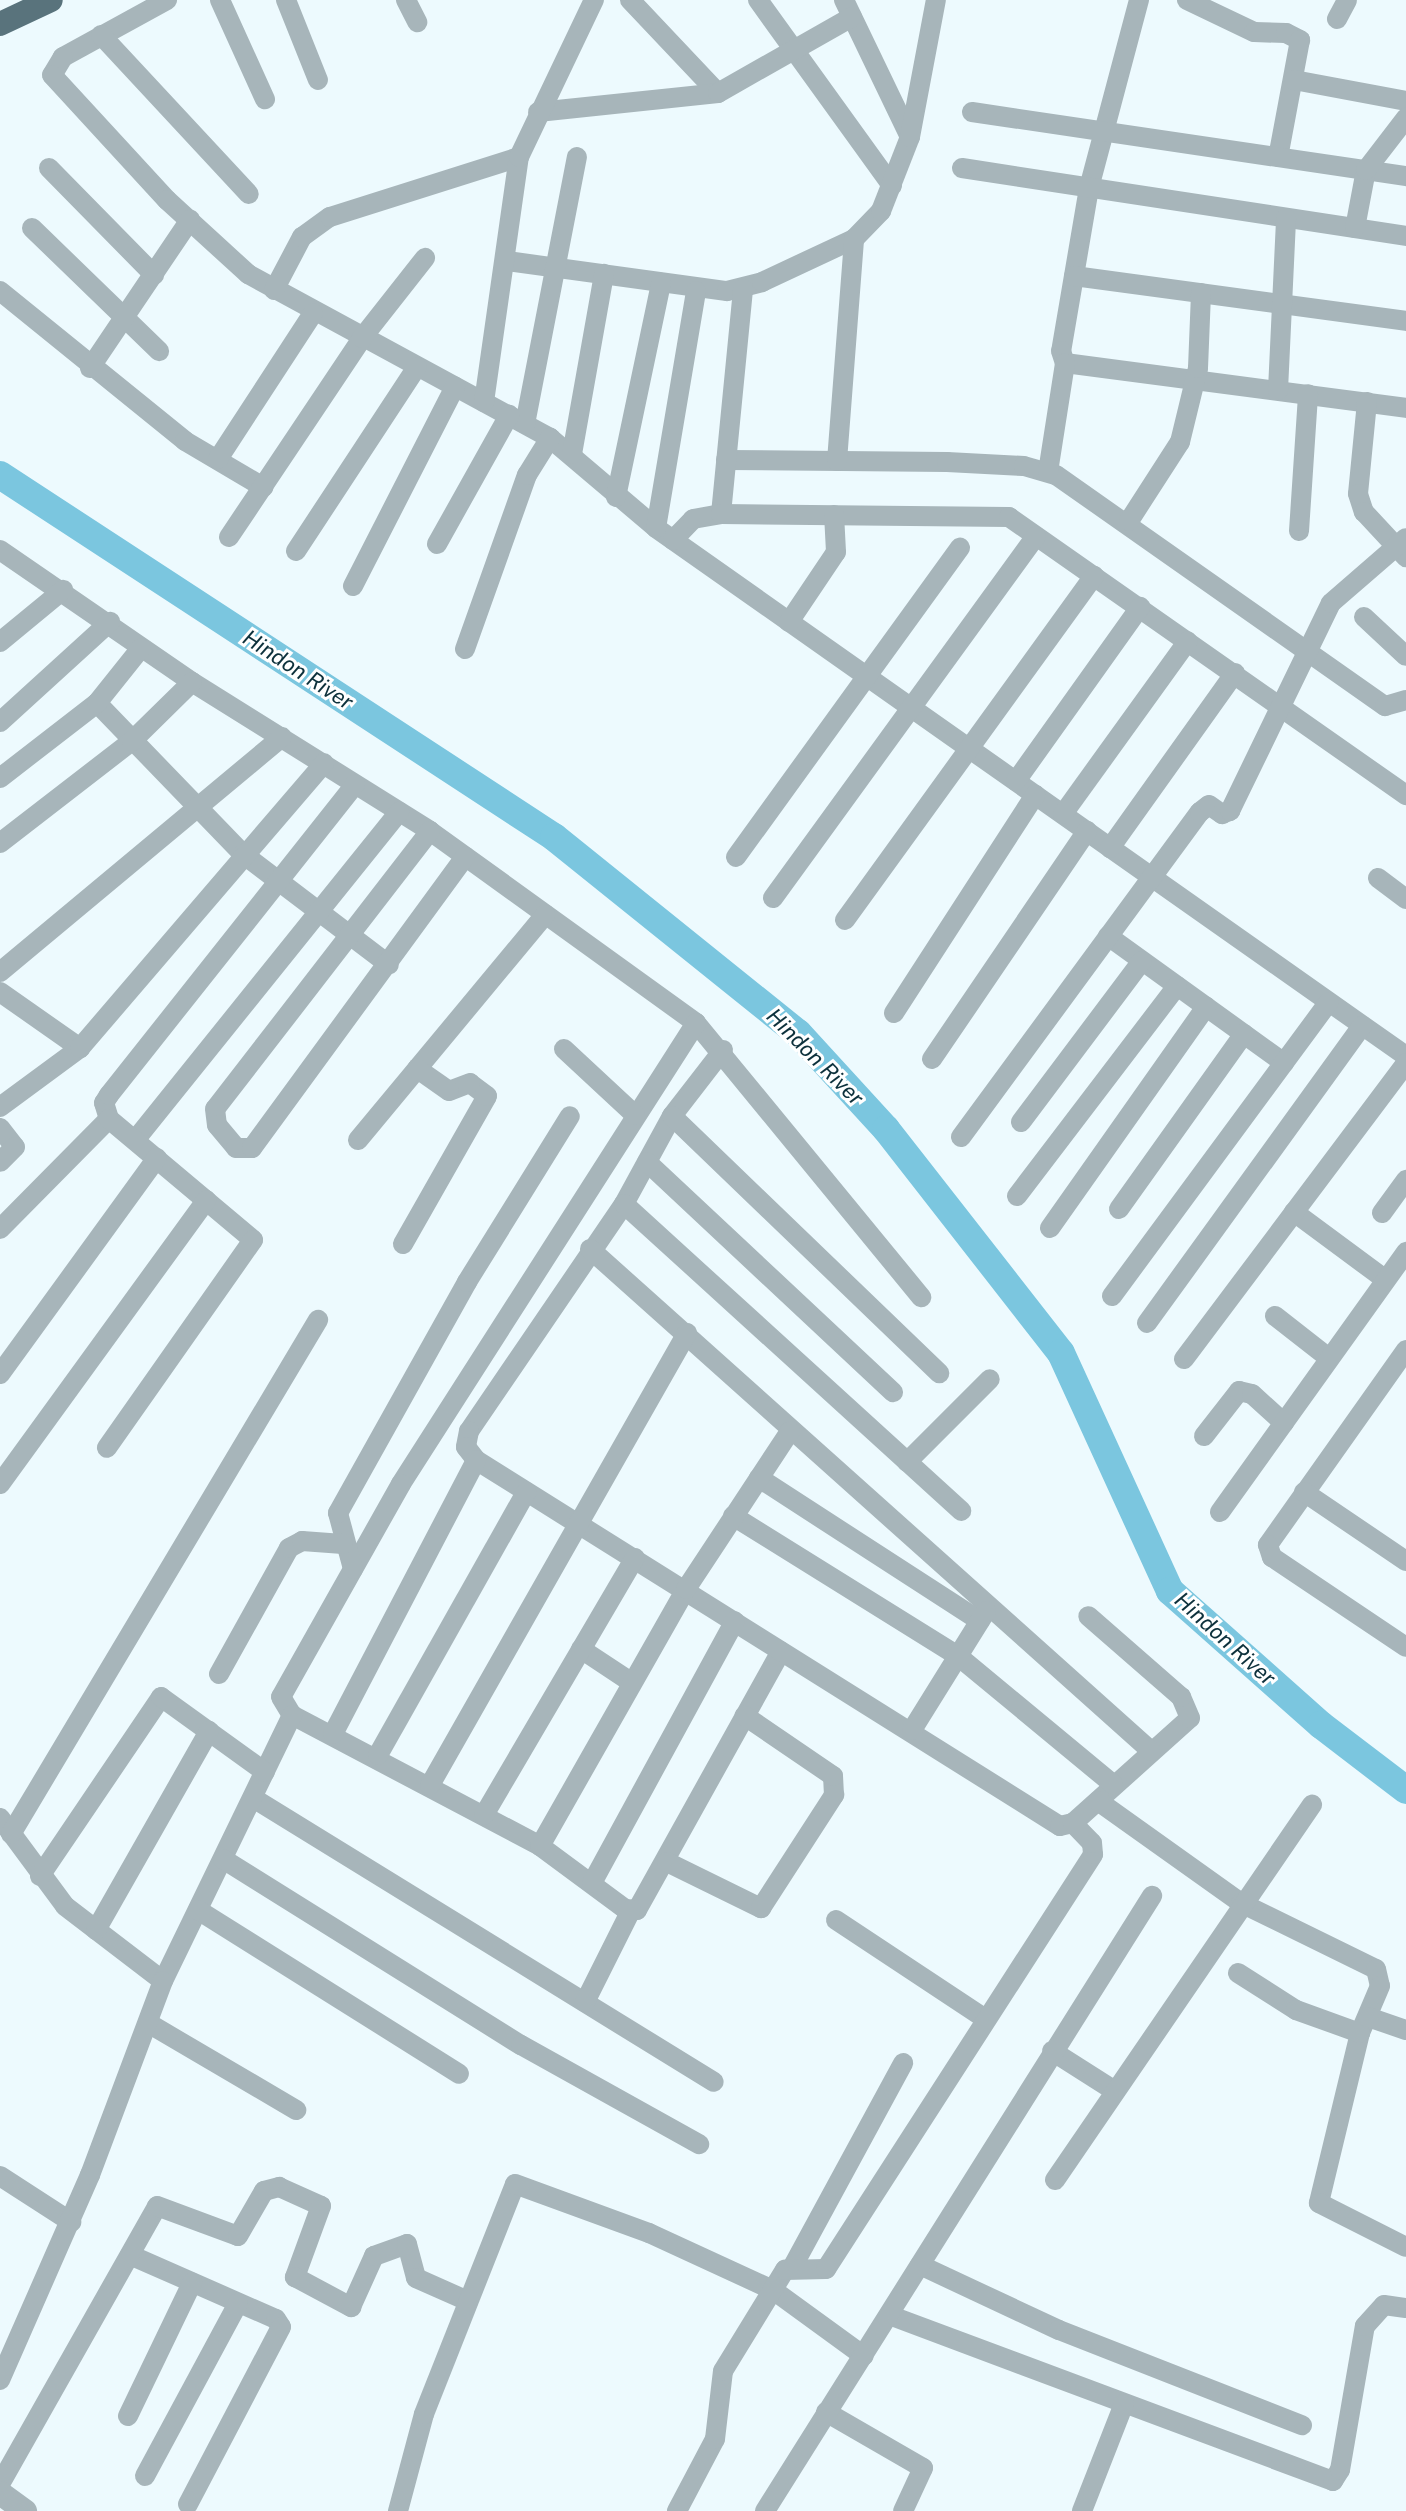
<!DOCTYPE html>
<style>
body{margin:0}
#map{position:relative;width:1406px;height:2511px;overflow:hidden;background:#edfafe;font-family:"Public Sans",sans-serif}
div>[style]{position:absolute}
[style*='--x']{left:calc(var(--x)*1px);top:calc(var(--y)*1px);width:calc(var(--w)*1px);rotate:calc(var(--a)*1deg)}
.river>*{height:28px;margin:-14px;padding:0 14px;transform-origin:14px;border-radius:14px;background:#7bc6df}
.minor>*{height:20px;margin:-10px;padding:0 10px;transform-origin:10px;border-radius:10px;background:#a7b5ba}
.tertiary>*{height:24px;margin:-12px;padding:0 12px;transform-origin:12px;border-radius:12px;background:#a7b5ba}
.trunk>*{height:24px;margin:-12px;padding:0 12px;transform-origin:12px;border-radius:12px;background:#59737c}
span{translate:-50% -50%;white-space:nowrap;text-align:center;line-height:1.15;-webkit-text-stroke:6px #fff;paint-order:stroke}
.water-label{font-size:22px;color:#0d313c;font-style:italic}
</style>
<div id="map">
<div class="river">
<i style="--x:0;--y:475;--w:662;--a:33.16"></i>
<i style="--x:554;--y:837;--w:313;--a:38.8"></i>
<i style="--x:798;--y:1033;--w:130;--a:47.5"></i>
<i style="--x:886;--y:1129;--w:284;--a:52"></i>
<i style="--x:1061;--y:1353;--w:262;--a:65.4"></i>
<i style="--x:1170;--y:1591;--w:202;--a:41.6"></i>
<i style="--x:1321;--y:1725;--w:107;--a:37.4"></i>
</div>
<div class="minor">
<i style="--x:167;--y:0;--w:119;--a:151.3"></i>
<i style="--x:63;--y:57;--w:21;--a:121"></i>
<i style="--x:52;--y:75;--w:170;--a:47.4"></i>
<i style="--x:167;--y:200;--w:110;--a:42.4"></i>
<i style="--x:248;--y:274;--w:344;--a:28.5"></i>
<i style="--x:550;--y:438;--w:139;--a:40.3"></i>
<i style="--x:656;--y:528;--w:917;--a:35.15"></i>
<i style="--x:220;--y:0;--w:109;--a:65.6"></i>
<i style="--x:286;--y:0;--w:86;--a:68.2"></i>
<i style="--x:406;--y:0;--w:25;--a:63"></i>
<i style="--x:630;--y:0;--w:128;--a:46.6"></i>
<i style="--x:758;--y:0;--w:229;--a:54.2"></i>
<i style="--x:844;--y:0;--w:152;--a:64.3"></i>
<i style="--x:1139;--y:0;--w:195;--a:104.9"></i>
<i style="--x:1089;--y:188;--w:165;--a:99.7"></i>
<i style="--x:1061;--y:351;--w:13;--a:72"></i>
<i style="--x:1065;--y:363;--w:344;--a:7.5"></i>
<i style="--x:1187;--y:0;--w:74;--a:25.5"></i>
<i style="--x:1254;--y:32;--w:32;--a:2"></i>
<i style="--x:1286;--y:33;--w:16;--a:27"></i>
<i style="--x:1300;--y:40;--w:119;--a:100.6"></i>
<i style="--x:1337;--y:19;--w:21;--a:-62"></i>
<i style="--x:101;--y:35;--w:217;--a:47.1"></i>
<i style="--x:1294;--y:80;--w:114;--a:10.6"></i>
<i style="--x:538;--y:112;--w:181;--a:-6"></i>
<i style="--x:718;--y:93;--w:154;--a:-29.6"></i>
<i style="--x:972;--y:112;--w:439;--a:8.4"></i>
<i style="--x:49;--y:168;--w:150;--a:45.5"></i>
<i style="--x:962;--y:168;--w:449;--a:8.7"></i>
<i style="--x:32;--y:228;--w:177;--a:44.1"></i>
<i style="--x:1355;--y:228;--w:59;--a:-79.3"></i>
<i style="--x:1366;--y:170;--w:66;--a:-52.4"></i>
<i style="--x:507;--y:261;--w:222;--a:7.8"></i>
<i style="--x:727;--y:291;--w:36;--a:-14"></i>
<i style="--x:762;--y:282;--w:102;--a:-25.1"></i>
<i style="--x:854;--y:239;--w:39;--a:-46"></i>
<i style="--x:881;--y:211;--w:79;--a:-68.6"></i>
<i style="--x:910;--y:137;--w:139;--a:-79.3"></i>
<i style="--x:1074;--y:276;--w:335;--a:7.7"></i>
<i style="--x:274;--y:290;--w:60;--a:-62.2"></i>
<i style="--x:302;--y:237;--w:34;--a:-36"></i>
<i style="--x:330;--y:217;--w:198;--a:-17.6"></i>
<i style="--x:0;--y:291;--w:238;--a:39"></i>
<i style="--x:185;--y:441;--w:91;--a:30.5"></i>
<i style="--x:90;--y:368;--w:179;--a:-56"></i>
<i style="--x:1278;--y:390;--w:172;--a:-87.3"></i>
<i style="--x:484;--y:402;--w:247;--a:-81.9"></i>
<i style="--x:519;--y:157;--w:174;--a:-64.5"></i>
<i style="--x:1367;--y:402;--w:92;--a:95.6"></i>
<i style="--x:1358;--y:494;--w:19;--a:72"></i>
<i style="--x:1364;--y:512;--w:62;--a:47"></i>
<i style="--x:525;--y:424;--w:272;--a:-79"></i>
<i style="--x:572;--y:454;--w:183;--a:-79.9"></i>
<i style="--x:218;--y:459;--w:174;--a:-56.9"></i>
<i style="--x:726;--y:460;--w:221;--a:0.5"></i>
<i style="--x:947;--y:462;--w:77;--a:3"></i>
<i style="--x:1024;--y:466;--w:33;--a:16"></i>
<i style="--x:1056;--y:475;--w:402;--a:35.1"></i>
<i style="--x:1385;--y:706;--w:22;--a:-16"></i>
<i style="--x:837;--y:461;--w:223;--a:-85.6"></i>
<i style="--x:1048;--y:472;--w:110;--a:-81.1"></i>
<i style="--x:616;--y:497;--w:219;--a:-78.1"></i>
<i style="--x:721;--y:514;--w:226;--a:-84.4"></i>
<i style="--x:1129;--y:521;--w:94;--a:-57.2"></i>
<i style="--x:1180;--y:442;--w:76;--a:-76.3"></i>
<i style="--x:1198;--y:368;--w:75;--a:-87.7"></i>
<i style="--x:656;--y:528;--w:240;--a:-80.4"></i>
<i style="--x:1299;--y:531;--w:137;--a:-86.2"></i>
<i style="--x:229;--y:537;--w:239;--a:-56.2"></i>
<i style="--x:362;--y:338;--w:102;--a:-51.8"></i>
<i style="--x:673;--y:540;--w:29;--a:-46"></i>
<i style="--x:693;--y:519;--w:28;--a:-10"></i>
<i style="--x:721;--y:514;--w:288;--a:0.6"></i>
<i style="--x:1009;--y:517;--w:485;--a:35"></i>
<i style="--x:437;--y:544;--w:148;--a:-60.8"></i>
<i style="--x:0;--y:550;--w:233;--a:34.5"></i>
<i style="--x:192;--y:682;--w:281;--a:32"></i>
<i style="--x:430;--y:831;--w:328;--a:35.8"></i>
<i style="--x:696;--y:1023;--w:355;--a:50.6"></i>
<i style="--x:296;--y:551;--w:220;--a:-56.7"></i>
<i style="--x:353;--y:586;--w:224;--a:-62.9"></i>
<i style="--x:1364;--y:617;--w:57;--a:42.9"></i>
<i style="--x:789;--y:622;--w:84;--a:-56.1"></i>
<i style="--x:836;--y:552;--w:37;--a:-93"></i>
<i style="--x:0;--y:642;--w:82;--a:-39.5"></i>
<i style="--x:465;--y:649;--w:185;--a:-70.4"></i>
<i style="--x:527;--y:475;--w:44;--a:-58.1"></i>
<i style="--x:97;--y:703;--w:210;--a:46"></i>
<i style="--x:243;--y:854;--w:183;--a:37.2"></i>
<i style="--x:0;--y:722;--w:149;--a:-42.3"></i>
<i style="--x:0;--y:778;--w:123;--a:-37.7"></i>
<i style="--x:97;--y:703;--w:70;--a:-51.3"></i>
<i style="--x:1016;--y:781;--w:214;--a:-54.5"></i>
<i style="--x:1063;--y:814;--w:213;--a:-54.2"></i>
<i style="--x:430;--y:831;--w:351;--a:127.7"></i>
<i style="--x:215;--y:1109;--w:16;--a:83"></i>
<i style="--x:217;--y:1125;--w:30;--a:50"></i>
<i style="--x:236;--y:1148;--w:16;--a:0"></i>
<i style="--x:252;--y:1148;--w:361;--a:-53.8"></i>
<i style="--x:0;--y:843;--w:167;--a:-37.7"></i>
<i style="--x:132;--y:741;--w:84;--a:-44.5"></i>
<i style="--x:1110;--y:848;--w:215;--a:-54.5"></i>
<i style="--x:736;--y:857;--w:382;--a:-54.1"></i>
<i style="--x:1378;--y:878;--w:35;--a:37"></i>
<i style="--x:773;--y:898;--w:447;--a:-54"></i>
<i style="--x:845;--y:920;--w:425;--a:-54.1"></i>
<i style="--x:1108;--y:936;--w:217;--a:35.8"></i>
<i style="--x:0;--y:972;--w:367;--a:-39.8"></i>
<i style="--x:0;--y:992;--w:98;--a:35"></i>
<i style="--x:894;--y:1013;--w:260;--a:-57.1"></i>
<i style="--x:696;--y:1023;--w:547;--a:122.62"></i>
<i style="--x:401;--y:1484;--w:244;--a:119.4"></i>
<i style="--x:281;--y:1697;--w:21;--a:59"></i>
<i style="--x:292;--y:1715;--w:280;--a:27.8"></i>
<i style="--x:540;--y:1846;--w:106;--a:36.5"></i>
<i style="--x:625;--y:1909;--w:12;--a:5"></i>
<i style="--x:637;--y:1910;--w:296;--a:-60.9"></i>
<i style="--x:564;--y:1049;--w:97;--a:42.9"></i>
<i style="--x:723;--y:1050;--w:83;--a:127.7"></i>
<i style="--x:672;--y:1116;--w:100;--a:118.6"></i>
<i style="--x:624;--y:1204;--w:275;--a:124.3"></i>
<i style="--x:469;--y:1431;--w:16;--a:101"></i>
<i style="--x:466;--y:1447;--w:16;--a:52"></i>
<i style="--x:476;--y:1460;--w:689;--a:32.08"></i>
<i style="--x:1060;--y:1826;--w:13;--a:-13"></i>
<i style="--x:1073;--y:1823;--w:157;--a:-41.9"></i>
<i style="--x:1190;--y:1718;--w:23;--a:-113"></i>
<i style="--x:1181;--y:1697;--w:123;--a:-138.9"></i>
<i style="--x:932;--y:1059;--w:276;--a:-55.8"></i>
<i style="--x:0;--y:1107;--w:99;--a:-36.4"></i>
<i style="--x:80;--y:1048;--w:375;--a:-49.4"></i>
<i style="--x:672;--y:1116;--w:371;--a:43.9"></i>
<i style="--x:109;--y:1119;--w:17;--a:-107"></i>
<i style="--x:104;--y:1103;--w:9;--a:-58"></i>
<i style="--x:109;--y:1095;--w:396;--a:-51.6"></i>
<i style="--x:1021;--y:1122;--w:201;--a:-53.1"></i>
<i style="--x:0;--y:1128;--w:24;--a:52"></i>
<i style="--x:15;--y:1147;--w:21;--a:135"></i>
<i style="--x:961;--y:1137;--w:403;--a:-53.7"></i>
<i style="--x:1200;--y:812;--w:11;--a:-38"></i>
<i style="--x:1209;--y:805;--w:16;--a:35"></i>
<i style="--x:1222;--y:814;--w:9;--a:-21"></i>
<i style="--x:1230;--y:811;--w:231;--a:-64.1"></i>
<i style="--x:1331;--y:603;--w:99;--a:-40.9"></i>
<i style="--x:136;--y:1139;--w:420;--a:-51.2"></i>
<i style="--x:358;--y:1140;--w:293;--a:-50.3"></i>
<i style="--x:647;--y:1162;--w:337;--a:43.1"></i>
<i style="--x:1017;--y:1196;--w:264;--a:-52.7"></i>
<i style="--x:624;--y:1204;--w:456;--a:42.3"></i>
<i style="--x:1119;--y:1209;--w:215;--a:-54.5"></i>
<i style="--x:1294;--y:1212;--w:114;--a:36.5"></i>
<i style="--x:1382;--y:1213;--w:41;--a:-54"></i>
<i style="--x:1050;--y:1228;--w:271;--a:-54.8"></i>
<i style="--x:0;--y:1229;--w:155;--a:-45.3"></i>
<i style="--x:109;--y:1119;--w:188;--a:40"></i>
<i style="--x:253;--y:1240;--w:254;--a:125.1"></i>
<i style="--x:403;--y:1244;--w:170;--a:-60.4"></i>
<i style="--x:487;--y:1096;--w:21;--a:-143"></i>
<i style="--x:470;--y:1083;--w:22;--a:159"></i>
<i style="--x:449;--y:1091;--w:39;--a:-145"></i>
<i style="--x:590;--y:1249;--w:753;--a:41.82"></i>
<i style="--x:1112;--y:1296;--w:365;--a:-53.6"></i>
<i style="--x:1275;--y:1316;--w:68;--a:37.9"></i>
<i style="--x:1147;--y:1323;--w:367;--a:-54.1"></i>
<i style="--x:1406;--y:1350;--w:239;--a:125.3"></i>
<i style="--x:1268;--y:1545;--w:13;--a:72"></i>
<i style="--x:1272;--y:1557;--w:161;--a:33.9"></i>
<i style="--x:1184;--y:1359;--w:370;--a:-53.1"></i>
<i style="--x:0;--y:1374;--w:267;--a:-54"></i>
<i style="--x:1204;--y:1436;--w:57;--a:-52.1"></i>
<i style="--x:1239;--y:1391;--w:13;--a:13"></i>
<i style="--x:1252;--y:1394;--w:43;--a:42.2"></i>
<i style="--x:907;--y:1462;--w:117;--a:-45"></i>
<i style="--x:759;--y:1478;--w:263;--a:32.9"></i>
<i style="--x:0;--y:1484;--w:351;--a:-54"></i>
<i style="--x:1304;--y:1492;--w:123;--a:34.1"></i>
<i style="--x:1220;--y:1512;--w:320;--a:-54.4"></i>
<i style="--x:733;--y:1516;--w:265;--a:31.9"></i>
<i style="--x:958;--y:1656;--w:201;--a:39.6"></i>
<i style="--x:353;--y:1569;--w:58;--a:-105"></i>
<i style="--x:338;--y:1513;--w:265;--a:-60.8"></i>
<i style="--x:467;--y:1282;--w:195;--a:-58.2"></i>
<i style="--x:581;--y:1649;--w:60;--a:33.4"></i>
<i style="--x:219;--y:1674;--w:144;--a:-60.9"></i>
<i style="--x:289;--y:1548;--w:15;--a:-28"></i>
<i style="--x:302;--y:1541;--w:41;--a:4.2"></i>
<i style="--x:912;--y:1730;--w:140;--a:-58.1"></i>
<i style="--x:333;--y:1734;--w:309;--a:-62.4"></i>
<i style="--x:378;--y:1755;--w:302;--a:-60.6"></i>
<i style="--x:430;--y:1785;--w:520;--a:-60.38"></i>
<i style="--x:253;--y:1798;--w:541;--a:31.64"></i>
<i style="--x:1098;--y:1801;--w:176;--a:35.5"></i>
<i style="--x:1241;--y:1903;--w:150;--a:26.1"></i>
<i style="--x:1376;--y:1969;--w:17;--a:77"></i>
<i style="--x:1380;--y:1986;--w:51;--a:113.1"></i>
<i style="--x:1360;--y:2033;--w:175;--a:103.6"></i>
<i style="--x:1319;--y:2203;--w:97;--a:26.8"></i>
<i style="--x:484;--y:1815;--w:298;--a:-59.6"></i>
<i style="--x:0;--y:1818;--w:109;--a:53.5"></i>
<i style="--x:65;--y:1906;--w:123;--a:37.4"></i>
<i style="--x:163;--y:1981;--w:296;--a:-64.1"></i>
<i style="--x:11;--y:1834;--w:599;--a:-59.15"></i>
<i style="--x:540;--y:1846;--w:296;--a:-60.4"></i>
<i style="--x:686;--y:1589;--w:189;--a:-56.6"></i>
<i style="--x:223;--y:1859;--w:351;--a:32"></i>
<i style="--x:521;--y:2045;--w:204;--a:29.1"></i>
<i style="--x:667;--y:1862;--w:105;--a:26.1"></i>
<i style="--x:761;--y:1908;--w:135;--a:-57.1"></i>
<i style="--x:834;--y:1795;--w:19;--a:-93"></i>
<i style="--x:833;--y:1776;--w:107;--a:-145.7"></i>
<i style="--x:40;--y:1876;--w:216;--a:-55.9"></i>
<i style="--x:161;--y:1697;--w:128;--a:35.8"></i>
<i style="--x:592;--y:1883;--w:298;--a:-61.4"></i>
<i style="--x:198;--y:1910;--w:308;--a:32.1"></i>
<i style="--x:836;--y:1920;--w:178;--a:33.5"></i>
<i style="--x:96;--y:1930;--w:229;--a:-60.4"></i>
<i style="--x:1238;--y:1973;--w:69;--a:32.5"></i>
<i style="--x:1296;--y:2010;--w:68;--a:19.8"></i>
<i style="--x:585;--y:2002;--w:103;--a:-63.4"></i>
<i style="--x:1368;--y:2017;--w:40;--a:18.9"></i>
<i style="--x:148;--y:2023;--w:172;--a:30.4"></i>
<i style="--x:1052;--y:2051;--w:75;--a:32.4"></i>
<i style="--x:0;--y:2176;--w:85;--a:32.9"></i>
<i style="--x:1055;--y:2180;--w:455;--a:-55.6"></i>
<i style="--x:130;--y:2255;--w:159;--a:23.7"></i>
<i style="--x:276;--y:2319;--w:9;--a:58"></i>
<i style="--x:281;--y:2327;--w:200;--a:117.7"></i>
<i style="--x:920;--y:2265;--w:153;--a:25.1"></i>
<i style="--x:1059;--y:2330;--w:261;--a:21.4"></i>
<i style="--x:793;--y:2266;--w:231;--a:-61.5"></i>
<i style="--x:889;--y:2315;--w:474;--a:20.5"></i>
<i style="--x:1333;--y:2481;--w:13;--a:-58"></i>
<i style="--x:1340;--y:2470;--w:146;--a:-80.2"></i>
<i style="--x:1365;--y:2326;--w:28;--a:-48"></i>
<i style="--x:1384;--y:2305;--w:22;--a:8"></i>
<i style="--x:0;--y:2380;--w:224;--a:-66.3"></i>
<i style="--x:90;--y:2175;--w:207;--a:-69.4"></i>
<i style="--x:826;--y:2412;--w:112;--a:30"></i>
<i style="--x:923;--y:2468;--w:47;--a:114.9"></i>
<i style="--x:128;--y:2416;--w:148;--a:-64.3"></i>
<i style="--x:145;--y:2476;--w:196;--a:-61.7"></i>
<i style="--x:0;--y:2484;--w:319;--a:-60.5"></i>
<i style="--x:157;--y:2206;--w:86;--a:20.3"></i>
<i style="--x:238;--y:2236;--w:52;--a:-60"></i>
<i style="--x:264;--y:2191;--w:16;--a:-15"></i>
<i style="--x:279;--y:2187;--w:46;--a:24.3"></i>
<i style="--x:321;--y:2206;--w:76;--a:110.1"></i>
<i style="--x:295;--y:2277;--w:64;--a:28.2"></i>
<i style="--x:351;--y:2307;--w:56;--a:-65.7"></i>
<i style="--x:374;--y:2256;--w:35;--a:-20"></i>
<i style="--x:407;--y:2244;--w:35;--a:75"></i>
<i style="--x:416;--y:2278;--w:57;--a:23.9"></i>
<i style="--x:398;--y:2511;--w:100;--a:-75"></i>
<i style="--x:424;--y:2414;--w:247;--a:-68.4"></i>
<i style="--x:515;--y:2184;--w:143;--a:20.1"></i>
<i style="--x:649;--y:2233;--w:136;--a:24.7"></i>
<i style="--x:773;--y:2290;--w:112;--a:36"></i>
<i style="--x:677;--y:2511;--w:81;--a:-62.2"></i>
<i style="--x:715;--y:2439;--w:68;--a:-83.3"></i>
<i style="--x:723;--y:2371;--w:119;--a:-58.5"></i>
<i style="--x:785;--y:2270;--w:41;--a:-1.4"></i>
<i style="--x:826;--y:2269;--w:493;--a:-57.2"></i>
<i style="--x:1093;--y:1854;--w:11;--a:-95"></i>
<i style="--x:1092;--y:1843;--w:28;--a:-134"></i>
<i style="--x:765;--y:2511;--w:727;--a:-57.82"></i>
<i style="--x:1082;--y:2511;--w:115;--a:-68.6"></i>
</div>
<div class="tertiary">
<i style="--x:0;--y:2493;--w:31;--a:36"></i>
</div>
<div class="trunk">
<i style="--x:0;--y:24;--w:56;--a:-25.2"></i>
</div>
<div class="water-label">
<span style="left:298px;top:670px;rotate:33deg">Hindon River</span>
<span style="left:815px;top:1057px;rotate:45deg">Hindon River</span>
<span style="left:1225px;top:1639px;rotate:42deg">Hindon River</span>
</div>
</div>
